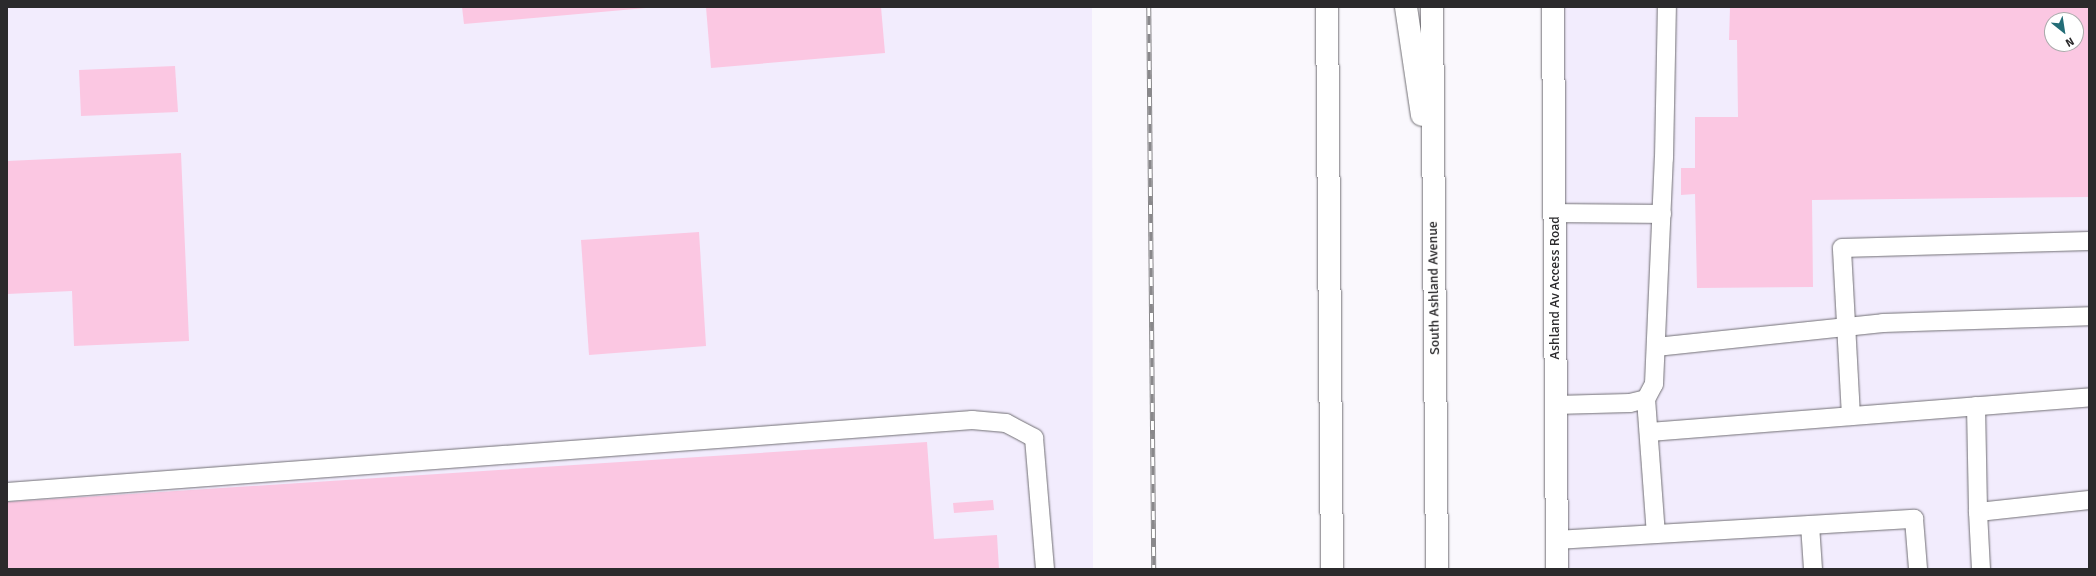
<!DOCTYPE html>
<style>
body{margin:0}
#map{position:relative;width:2096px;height:576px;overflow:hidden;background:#faf8fd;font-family:Signika,sans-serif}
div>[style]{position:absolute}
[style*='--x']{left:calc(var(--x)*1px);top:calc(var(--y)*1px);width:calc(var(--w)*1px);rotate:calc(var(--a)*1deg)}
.industrial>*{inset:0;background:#f2ecfd}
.building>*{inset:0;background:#fbc7e2}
.roads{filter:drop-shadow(0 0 1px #716f74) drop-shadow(0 0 1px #716f74)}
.lane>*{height:18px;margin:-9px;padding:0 9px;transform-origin:9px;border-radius:9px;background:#fff}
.street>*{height:22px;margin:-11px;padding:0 11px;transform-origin:11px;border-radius:11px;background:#fff}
.secondary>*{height:22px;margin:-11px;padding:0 11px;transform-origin:11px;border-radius:11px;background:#fff}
.rail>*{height:4.5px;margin-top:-2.25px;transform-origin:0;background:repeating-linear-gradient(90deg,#fff 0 9px,#89888b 0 18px);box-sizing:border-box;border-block:1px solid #89888b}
span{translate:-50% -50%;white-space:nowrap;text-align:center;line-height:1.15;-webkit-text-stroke:3.5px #fff;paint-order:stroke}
.street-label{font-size:14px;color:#2b2a2c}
.frame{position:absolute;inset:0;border:8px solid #2b2a2c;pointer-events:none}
.north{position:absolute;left:2044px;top:12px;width:40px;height:40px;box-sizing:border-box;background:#fff;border:1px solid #aaaaab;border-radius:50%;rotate:150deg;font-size:11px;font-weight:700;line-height:16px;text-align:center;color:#2b2a2c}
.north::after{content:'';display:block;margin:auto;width:14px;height:18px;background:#236d77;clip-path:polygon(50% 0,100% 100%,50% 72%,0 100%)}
</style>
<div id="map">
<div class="industrial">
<i style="clip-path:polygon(7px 7px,1092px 7px,1093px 569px,7px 569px)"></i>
<i style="clip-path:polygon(evenodd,1554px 7px,2089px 7px,2089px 569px,1558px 569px,1554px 7px,2052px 20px,2076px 20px,2076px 44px,2052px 44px,2052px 20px)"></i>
</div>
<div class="building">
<i style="clip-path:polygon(462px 7px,646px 7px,646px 8px,464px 24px)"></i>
<i style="clip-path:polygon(706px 7px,881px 7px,885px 53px,711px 68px)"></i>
<i style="clip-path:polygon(evenodd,1730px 7px,2089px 7px,2089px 197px,1812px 200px,1813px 287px,1697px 288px,1695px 194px,1681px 195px,1681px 168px,1695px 168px,1695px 117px,1738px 117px,1737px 40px,1729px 40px,1730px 7px,2052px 20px,2076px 20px,2076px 44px,2052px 44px,2052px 20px)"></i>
<i style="clip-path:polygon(175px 66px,178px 112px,81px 116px,79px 70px)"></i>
<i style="clip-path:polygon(181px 153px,189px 341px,74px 346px,72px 291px,7px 294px,7px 161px)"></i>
<i style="clip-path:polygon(699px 232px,706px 346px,589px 355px,581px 240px)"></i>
<i style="clip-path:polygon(927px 442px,934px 539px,997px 535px,999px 569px,7px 569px,7px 502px)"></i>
<i style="clip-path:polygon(993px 500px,994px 510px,954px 513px,953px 503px)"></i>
</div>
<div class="roads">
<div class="lane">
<i style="--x:1554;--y:213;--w:108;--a:0.5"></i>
<i style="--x:1656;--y:347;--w:228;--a:-6"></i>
<i style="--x:1883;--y:323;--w:206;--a:-1.9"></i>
<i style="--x:1646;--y:399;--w:135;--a:85.8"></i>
<i style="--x:1555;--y:405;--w:75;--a:-1.5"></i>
<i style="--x:1630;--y:403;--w:16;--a:-14"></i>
<i style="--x:1646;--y:399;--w:17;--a:-62"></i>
<i style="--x:1654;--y:384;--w:226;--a:-87.5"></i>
<i style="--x:1664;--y:158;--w:151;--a:-88.9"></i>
<i style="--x:1976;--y:406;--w:106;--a:88.9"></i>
<i style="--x:1978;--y:512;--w:57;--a:87"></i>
<i style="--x:1851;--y:416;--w:168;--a:-93.1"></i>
<i style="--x:1842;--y:248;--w:247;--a:-1.6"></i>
<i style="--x:1649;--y:432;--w:441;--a:-4.5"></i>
<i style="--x:7;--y:492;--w:968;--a:-4.27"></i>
<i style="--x:972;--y:420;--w:34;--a:5"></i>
<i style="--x:1006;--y:423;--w:32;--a:28"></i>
<i style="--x:1034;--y:438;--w:131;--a:85.2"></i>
<i style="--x:1978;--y:512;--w:112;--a:-6.2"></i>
<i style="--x:1810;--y:525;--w:44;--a:86.1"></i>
<i style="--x:1556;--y:540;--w:359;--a:-3.4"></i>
<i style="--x:1914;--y:519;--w:50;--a:85.4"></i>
</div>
<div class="street">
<i style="--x:1553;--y:7;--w:562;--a:89.59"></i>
</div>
<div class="secondary">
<i style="--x:1327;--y:7;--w:562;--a:89.49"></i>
<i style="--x:1406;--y:7;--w:109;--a:81.6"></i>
<i style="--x:1432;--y:7;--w:562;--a:89.49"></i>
</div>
</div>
<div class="rail">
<i style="--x:1149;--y:7;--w:562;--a:89.49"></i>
</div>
<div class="street-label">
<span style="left:1434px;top:288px;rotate:-91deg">South Ashland Avenue</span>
<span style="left:1555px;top:288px;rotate:-90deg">Ashland Av Access Road</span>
</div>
<div class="frame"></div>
<div class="north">N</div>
</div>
